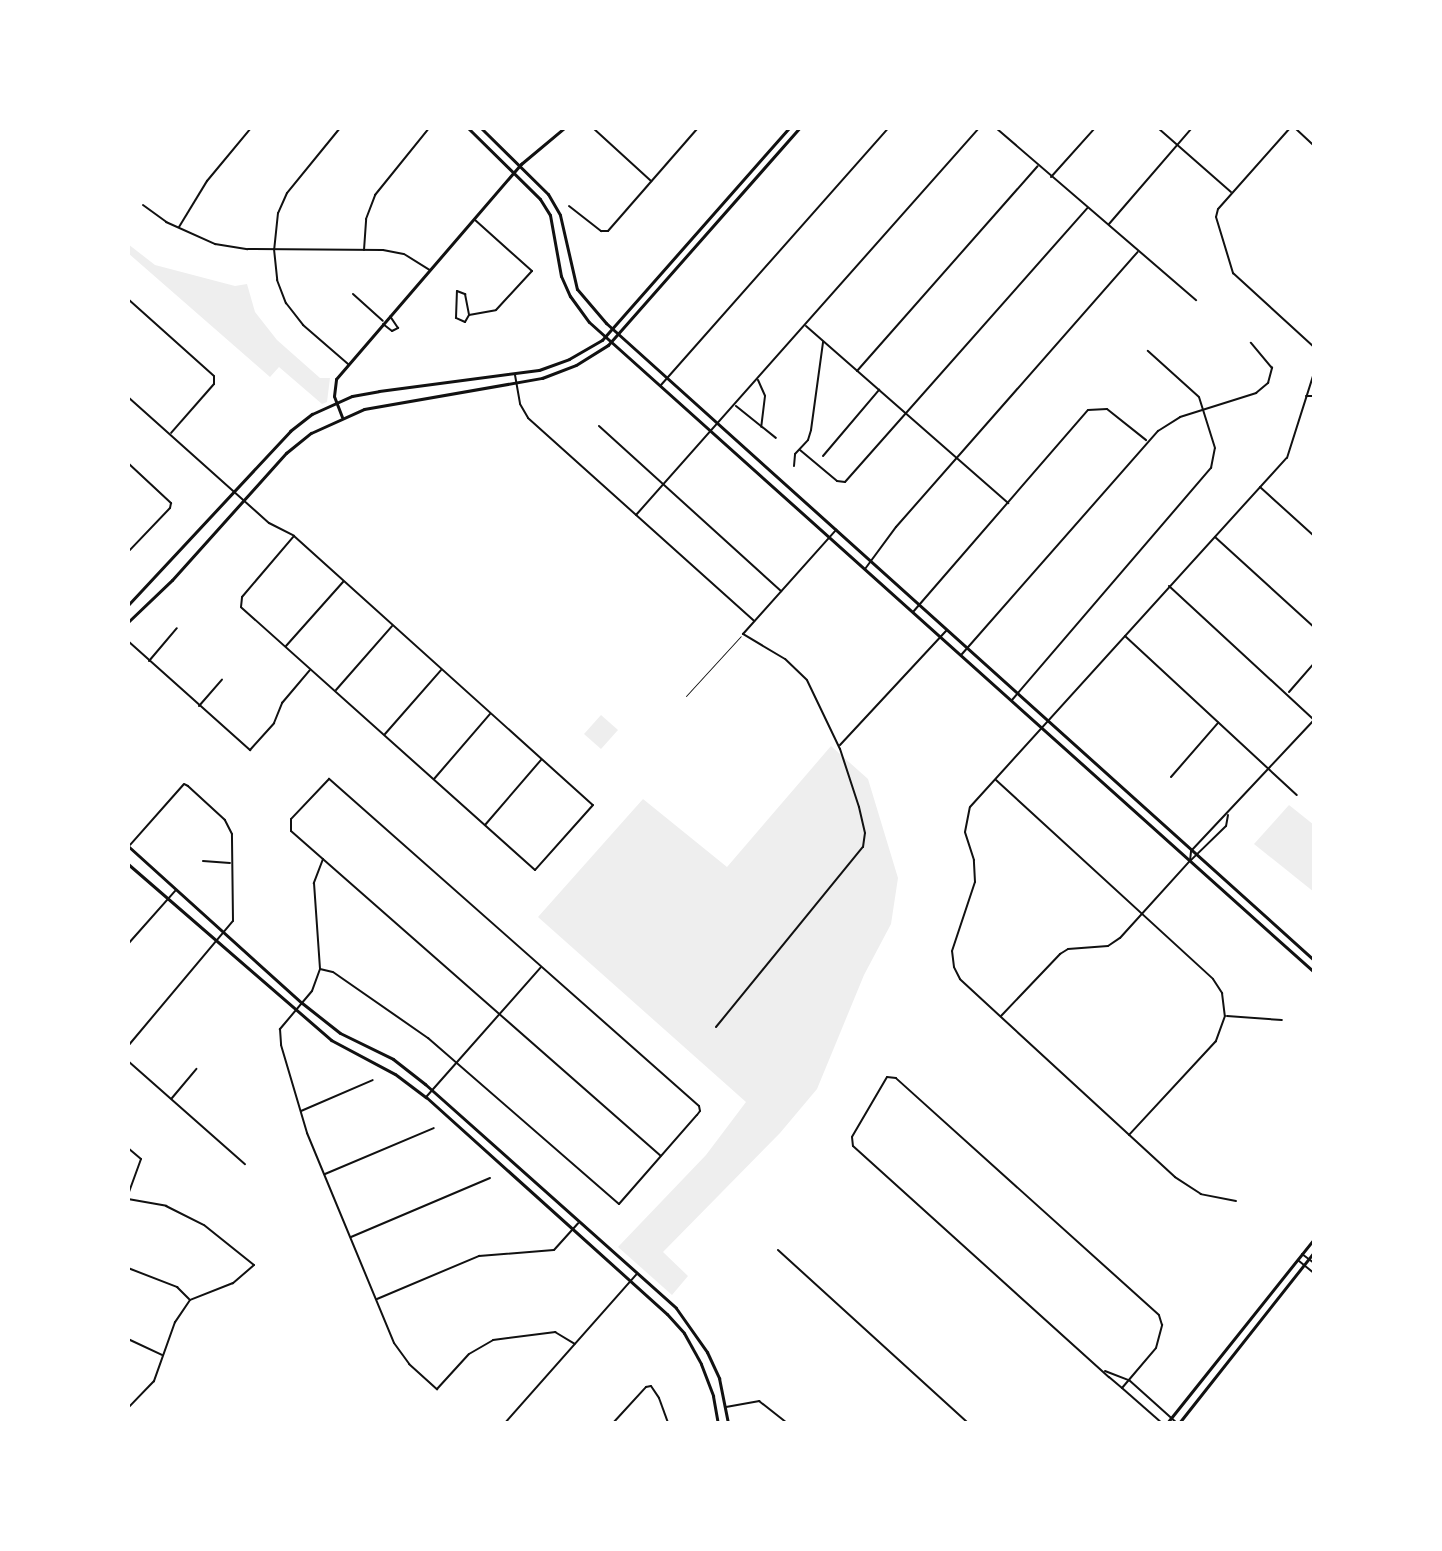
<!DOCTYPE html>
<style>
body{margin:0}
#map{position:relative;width:1442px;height:1551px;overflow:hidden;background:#fff;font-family:Helvetica,sans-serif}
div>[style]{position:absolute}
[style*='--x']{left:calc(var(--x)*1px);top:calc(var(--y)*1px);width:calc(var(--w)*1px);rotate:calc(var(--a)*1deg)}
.green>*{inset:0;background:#eee}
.service>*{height:1px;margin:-0.5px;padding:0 0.5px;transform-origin:0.5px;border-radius:0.5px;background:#111}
.minor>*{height:2px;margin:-1px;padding:0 1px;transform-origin:1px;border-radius:1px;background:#111}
.tertiary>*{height:3px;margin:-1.5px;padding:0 1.5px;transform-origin:1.5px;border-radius:1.5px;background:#111}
.secondary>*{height:3px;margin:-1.5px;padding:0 1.5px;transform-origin:1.5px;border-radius:1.5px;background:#111}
span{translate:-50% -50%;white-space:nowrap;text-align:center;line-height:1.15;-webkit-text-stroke:7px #fff;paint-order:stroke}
.frame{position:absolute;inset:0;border:130px solid #fff;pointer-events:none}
</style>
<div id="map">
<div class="green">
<i style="clip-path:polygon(128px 244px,155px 265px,235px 286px,247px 284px,255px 312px,277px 340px,320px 378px,330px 378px,327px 402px,322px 404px,279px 367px,270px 377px,128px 253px)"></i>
<i style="clip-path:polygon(601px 715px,618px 730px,601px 749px,584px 734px)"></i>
<i style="clip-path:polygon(831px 746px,868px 779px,898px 878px,891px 924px,864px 975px,817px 1089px,780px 1133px,663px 1252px,688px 1276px,672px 1295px,618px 1247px,706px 1155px,746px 1102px,538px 917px,643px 799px,727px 867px)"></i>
<i style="clip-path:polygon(1289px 805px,1314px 825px,1314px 892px,1254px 844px)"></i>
</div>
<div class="service">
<i style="--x:686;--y:696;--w:81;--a:-47.5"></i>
</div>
<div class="minor">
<i style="--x:340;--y:128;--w:84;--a:129.2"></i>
<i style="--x:287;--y:193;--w:22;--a:114"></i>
<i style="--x:278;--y:213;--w:36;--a:96"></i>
<i style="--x:274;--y:249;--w:31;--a:84"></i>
<i style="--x:277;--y:280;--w:25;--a:69"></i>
<i style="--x:286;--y:303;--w:28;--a:52"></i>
<i style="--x:303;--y:325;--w:60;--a:40.9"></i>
<i style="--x:593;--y:128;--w:79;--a:42.4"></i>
<i style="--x:996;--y:128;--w:264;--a:40.7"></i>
<i style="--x:1158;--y:128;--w:97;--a:41.2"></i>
<i style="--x:1290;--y:128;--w:108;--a:131.6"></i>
<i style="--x:1218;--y:209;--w:8;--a:104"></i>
<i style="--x:1216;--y:217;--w:59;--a:73.1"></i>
<i style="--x:1233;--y:273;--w:110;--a:42.4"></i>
<i style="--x:1295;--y:128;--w:26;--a:43"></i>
<i style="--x:1051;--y:177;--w:66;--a:-48.1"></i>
<i style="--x:143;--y:205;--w:29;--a:36"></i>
<i style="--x:166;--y:222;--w:54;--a:24.2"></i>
<i style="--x:215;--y:244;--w:33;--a:9"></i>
<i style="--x:248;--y:249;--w:135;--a:0.4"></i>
<i style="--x:383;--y:250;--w:21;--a:11"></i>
<i style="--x:404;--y:254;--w:31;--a:32"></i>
<i style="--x:569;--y:206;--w:41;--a:38"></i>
<i style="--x:601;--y:231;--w:7;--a:0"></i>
<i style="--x:608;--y:231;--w:137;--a:-48.9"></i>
<i style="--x:1109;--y:224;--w:127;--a:-49.2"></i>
<i style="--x:179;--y:227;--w:54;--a:-58.7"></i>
<i style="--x:207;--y:181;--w:69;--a:-50.3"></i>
<i style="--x:364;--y:250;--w:31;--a:-86"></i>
<i style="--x:366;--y:219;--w:26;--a:-69"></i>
<i style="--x:375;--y:195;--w:86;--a:-51.1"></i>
<i style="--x:457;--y:291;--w:9;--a:21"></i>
<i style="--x:465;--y:294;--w:21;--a:79"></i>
<i style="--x:469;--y:315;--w:8;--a:120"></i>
<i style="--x:465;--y:322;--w:10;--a:-156"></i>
<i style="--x:456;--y:318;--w:27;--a:-88"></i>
<i style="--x:353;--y:294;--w:40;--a:42"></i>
<i style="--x:128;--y:299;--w:115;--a:41.8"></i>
<i style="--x:214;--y:376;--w:8;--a:90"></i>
<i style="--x:214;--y:384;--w:65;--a:131.3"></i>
<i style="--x:469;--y:315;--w:27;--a:-10"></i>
<i style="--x:496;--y:310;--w:53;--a:-47.3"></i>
<i style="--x:532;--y:271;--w:76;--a:-138.2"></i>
<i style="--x:383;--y:324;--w:11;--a:38"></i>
<i style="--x:392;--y:331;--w:7;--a:-27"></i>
<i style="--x:398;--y:328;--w:14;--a:-124"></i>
<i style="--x:806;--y:326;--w:269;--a:41.2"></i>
<i style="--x:857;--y:371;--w:273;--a:-48.6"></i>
<i style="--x:515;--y:375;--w:29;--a:80"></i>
<i style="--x:520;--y:404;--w:16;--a:60"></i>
<i style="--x:528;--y:418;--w:304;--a:41.9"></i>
<i style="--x:758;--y:380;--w:17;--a:66"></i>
<i style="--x:765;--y:396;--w:31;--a:97"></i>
<i style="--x:661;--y:385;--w:343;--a:-48.5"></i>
<i style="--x:1306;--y:396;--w:8;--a:0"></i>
<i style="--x:128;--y:397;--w:189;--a:41.8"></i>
<i style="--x:269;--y:523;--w:28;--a:27"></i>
<i style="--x:294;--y:536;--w:402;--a:42"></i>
<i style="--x:593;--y:805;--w:87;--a:131.7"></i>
<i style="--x:535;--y:870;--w:394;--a:-138.2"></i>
<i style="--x:241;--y:607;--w:10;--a:-84"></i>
<i style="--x:242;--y:597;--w:80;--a:-49.6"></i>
<i style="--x:736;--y:406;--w:51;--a:38.7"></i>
<i style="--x:599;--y:426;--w:246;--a:42.2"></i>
<i style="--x:800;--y:450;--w:48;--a:40"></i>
<i style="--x:837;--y:481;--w:8;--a:7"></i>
<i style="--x:845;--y:482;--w:366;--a:-48.5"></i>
<i style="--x:823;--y:456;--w:87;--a:-49.7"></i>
<i style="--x:128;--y:463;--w:59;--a:42.9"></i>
<i style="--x:171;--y:503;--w:5;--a:101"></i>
<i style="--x:170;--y:508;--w:61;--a:133.7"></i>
<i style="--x:794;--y:466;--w:12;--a:-85"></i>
<i style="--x:795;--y:454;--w:19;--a:-47"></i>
<i style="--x:808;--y:440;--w:10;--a:-73"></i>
<i style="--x:811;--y:430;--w:89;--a:-82.2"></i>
<i style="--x:1260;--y:487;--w:73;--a:42.2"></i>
<i style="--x:636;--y:515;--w:517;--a:-48.45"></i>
<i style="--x:1215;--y:537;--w:134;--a:42.3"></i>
<i style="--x:865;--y:569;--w:52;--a:-53.6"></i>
<i style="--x:896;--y:527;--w:366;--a:-48.7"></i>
<i style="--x:1169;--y:586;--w:196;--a:42.7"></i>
<i style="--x:913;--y:612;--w:267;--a:-49.1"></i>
<i style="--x:1088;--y:410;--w:19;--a:-3"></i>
<i style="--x:1107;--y:409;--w:50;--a:38.5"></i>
<i style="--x:1125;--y:636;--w:234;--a:42.8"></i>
<i style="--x:128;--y:641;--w:164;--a:41.8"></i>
<i style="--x:250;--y:750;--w:36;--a:-48"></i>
<i style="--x:274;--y:723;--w:22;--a:-68"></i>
<i style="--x:282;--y:703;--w:43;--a:-49.7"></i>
<i style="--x:286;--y:646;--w:86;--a:-48.3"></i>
<i style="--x:962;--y:654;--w:297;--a:-48.7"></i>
<i style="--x:1158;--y:431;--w:26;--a:-32"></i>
<i style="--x:1180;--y:417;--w:80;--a:-17.5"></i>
<i style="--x:1256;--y:393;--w:16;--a:-40"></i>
<i style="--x:1268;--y:383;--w:16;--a:-75"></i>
<i style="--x:1272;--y:368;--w:33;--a:-130"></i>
<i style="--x:149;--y:661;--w:43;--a:-49.7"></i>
<i style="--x:336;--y:690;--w:85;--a:-48.8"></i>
<i style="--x:1289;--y:692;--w:38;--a:-49"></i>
<i style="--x:1012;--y:700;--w:306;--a:-49.4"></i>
<i style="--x:1211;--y:468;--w:20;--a:-79"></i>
<i style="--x:1215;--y:448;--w:53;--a:-107.4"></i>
<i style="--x:1199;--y:397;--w:69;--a:-138"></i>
<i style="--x:199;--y:706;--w:35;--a:-49"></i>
<i style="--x:385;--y:734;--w:85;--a:-48.8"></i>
<i style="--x:840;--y:745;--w:157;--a:-47.1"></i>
<i style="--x:1171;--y:777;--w:72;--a:-49"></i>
<i style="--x:434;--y:779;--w:86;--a:-49.3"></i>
<i style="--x:996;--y:780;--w:294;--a:42.5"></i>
<i style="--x:1213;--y:979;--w:17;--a:57"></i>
<i style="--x:1222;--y:993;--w:23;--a:83"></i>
<i style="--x:1225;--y:1016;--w:27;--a:110"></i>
<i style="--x:1216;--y:1041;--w:128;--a:132.8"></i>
<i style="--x:1228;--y:815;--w:11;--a:100"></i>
<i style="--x:1226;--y:826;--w:50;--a:135.8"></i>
<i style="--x:1190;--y:861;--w:10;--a:-84"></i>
<i style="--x:1191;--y:851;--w:180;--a:-46.8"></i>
<i style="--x:485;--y:825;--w:86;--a:-49.3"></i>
<i style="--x:323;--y:859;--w:26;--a:111"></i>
<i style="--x:314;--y:883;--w:86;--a:86"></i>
<i style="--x:320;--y:969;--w:23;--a:110"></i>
<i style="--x:312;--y:991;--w:50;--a:130.1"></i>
<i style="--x:280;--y:1029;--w:16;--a:86"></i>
<i style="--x:281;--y:1045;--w:92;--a:73.5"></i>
<i style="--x:307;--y:1133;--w:227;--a:67.5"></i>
<i style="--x:394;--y:1343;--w:26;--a:54"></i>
<i style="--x:409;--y:1364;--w:38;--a:42"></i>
<i style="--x:437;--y:1389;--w:47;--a:-47.6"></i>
<i style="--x:469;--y:1354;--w:28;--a:-30"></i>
<i style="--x:493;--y:1340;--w:63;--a:-7.4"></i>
<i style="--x:555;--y:1332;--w:23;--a:31"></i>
<i style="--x:203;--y:861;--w:27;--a:4"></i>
<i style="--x:128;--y:944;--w:71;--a:-48.4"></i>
<i style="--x:320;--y:969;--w:13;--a:13"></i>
<i style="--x:333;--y:972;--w:116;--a:34.8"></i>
<i style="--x:428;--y:1038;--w:253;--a:41"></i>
<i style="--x:619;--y:1204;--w:118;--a:-48.8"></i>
<i style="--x:697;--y:1115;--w:5;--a:-53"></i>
<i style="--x:700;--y:1111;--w:5;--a:-101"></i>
<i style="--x:699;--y:1106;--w:494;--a:-138.5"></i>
<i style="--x:329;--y:779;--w:55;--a:133.5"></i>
<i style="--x:291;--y:819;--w:12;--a:90"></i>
<i style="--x:291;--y:831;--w:492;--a:41.3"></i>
<i style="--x:1001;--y:1016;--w:86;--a:-46.4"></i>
<i style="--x:1060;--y:954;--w:9;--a:-32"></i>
<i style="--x:1068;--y:949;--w:40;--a:-4.3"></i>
<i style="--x:1108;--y:946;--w:14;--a:-34"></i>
<i style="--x:1120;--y:938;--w:103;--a:-47.8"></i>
<i style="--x:1227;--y:1016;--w:55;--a:4.2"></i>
<i style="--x:716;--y:1027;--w:232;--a:-50.8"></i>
<i style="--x:863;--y:847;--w:14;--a:-82"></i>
<i style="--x:865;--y:833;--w:27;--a:-103"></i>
<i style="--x:859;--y:807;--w:61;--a:-108.1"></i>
<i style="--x:840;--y:749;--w:76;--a:-115.6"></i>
<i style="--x:807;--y:680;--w:30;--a:-136"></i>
<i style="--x:785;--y:659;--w:49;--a:-149.2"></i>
<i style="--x:743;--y:634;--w:140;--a:-48.2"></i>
<i style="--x:128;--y:1046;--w:163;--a:-50"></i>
<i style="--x:233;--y:921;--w:87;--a:-90.7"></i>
<i style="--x:232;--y:834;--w:16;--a:-117"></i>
<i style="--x:225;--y:820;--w:50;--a:-137.4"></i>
<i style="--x:188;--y:786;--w:4;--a:-153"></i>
<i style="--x:184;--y:784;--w:81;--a:131.5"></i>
<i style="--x:128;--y:1061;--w:156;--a:41.4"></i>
<i style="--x:427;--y:1096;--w:172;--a:-48.5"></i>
<i style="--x:172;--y:1098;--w:38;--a:-50"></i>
<i style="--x:301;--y:1111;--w:78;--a:-23.3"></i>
<i style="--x:128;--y:1148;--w:17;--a:40"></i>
<i style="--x:141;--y:1159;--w:37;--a:110"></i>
<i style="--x:325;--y:1174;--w:118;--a:-22.9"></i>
<i style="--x:128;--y:1199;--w:39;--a:10"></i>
<i style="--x:166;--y:1206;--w:42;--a:26.6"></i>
<i style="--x:204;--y:1225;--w:64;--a:38.7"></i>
<i style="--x:254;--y:1265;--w:28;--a:139"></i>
<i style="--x:233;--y:1283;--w:46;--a:158.4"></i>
<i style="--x:190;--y:1300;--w:27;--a:124"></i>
<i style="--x:175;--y:1322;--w:63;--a:109.6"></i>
<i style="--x:154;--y:1381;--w:37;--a:134"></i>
<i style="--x:1236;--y:1201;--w:36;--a:-169"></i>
<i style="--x:1201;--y:1194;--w:31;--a:-147"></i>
<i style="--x:1175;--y:1177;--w:292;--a:-137.4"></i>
<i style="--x:960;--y:979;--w:13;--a:-117"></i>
<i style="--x:954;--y:967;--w:16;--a:-97"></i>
<i style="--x:952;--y:951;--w:73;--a:-71.6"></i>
<i style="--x:975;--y:882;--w:22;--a:-93"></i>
<i style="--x:974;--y:860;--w:29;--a:-108"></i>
<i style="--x:965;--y:832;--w:25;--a:-79"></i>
<i style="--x:970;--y:807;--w:471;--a:-47.8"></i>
<i style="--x:1287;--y:458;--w:89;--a:-72.4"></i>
<i style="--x:351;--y:1237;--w:151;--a:-23"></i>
<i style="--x:778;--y:1250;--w:257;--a:42.3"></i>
<i style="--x:1302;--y:1254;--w:15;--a:37"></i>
<i style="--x:1299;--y:1261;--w:19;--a:39"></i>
<i style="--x:128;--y:1268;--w:53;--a:21.2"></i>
<i style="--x:177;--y:1287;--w:17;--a:45"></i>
<i style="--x:377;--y:1299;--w:111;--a:-22.9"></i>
<i style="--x:479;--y:1256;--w:75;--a:-4.6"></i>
<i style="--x:554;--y:1250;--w:36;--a:-48"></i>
<i style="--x:128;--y:1339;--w:38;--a:25"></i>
<i style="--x:1105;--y:1371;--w:26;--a:21"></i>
<i style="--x:1129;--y:1380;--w:64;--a:41.9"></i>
<i style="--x:1122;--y:1388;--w:52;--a:-49.6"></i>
<i style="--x:1156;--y:1348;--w:24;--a:-75"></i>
<i style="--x:1162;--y:1325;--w:10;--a:-107"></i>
<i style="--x:1159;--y:1315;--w:354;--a:-138"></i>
<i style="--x:896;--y:1078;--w:9;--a:-174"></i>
<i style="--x:887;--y:1077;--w:69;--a:120.3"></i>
<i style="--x:852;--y:1137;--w:9;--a:84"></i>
<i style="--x:853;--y:1146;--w:345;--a:42.1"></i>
<i style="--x:1109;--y:1377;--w:17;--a:40"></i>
<i style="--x:1122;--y:1388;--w:53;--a:41.2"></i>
<i style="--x:726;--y:1407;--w:34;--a:-10"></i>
<i style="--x:759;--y:1401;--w:36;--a:38"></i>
<i style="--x:505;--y:1423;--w:199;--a:-48.5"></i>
<i style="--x:613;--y:1423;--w:49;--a:-47.5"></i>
<i style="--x:646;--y:1387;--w:5;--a:-11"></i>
<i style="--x:651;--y:1386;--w:14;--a:56"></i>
<i style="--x:659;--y:1398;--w:27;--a:70"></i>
</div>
<div class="tertiary">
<i style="--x:342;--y:417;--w:22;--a:-111"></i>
<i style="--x:334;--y:396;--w:17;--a:-83"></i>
<i style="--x:336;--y:379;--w:284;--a:-49.3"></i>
<i style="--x:521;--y:164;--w:56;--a:-39.9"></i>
</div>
<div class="secondary">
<i style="--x:468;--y:128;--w:101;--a:44.6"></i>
<i style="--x:540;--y:199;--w:19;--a:58"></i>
<i style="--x:550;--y:215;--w:62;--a:79.8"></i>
<i style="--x:561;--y:276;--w:22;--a:66"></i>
<i style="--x:570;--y:296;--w:32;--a:54"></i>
<i style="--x:589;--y:322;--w:974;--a:41.88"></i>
<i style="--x:481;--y:128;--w:94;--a:44.6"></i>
<i style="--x:548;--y:194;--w:24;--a:60"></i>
<i style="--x:560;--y:215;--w:76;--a:77.1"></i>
<i style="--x:577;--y:289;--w:45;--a:49.5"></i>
<i style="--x:606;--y:323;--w:952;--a:41.98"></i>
<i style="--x:128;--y:605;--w:238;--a:-47"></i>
<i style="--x:290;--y:431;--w:28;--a:-38"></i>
<i style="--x:312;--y:414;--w:44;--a:-24.2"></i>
<i style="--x:352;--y:396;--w:27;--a:-10"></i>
<i style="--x:379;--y:391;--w:161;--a:-7.5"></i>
<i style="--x:539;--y:370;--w:32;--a:-20"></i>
<i style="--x:569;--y:359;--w:38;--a:-30"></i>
<i style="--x:602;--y:340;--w:283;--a:-48.6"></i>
<i style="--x:128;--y:622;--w:61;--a:-43.7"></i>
<i style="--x:172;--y:580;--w:171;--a:-48.1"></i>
<i style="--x:286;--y:453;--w:32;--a:-39"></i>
<i style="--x:311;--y:433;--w:58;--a:-24.4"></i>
<i style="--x:364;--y:409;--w:181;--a:-9.9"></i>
<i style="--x:542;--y:378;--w:36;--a:-21"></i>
<i style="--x:576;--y:365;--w:38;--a:-32"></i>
<i style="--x:608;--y:345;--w:289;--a:-48.6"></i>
<i style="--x:128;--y:846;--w:234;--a:42.1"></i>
<i style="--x:302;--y:1003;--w:48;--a:38.3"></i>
<i style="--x:340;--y:1033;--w:59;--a:26.1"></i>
<i style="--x:393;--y:1059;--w:41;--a:38"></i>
<i style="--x:425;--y:1084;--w:336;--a:41.7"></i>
<i style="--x:676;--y:1308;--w:54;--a:54.8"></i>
<i style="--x:707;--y:1352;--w:29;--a:65"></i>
<i style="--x:719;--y:1378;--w:46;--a:78.7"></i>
<i style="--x:128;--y:864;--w:269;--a:40.9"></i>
<i style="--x:331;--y:1040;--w:72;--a:28"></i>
<i style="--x:395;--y:1074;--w:39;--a:37"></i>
<i style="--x:426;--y:1097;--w:324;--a:42"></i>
<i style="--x:667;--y:1314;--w:25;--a:48"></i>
<i style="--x:684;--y:1333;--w:35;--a:61"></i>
<i style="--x:701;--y:1364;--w:34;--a:69"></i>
<i style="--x:713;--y:1396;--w:27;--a:80"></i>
<i style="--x:1167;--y:1423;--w:236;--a:-51.4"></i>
<i style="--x:1179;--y:1423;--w:218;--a:-51.7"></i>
</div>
<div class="frame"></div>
</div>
